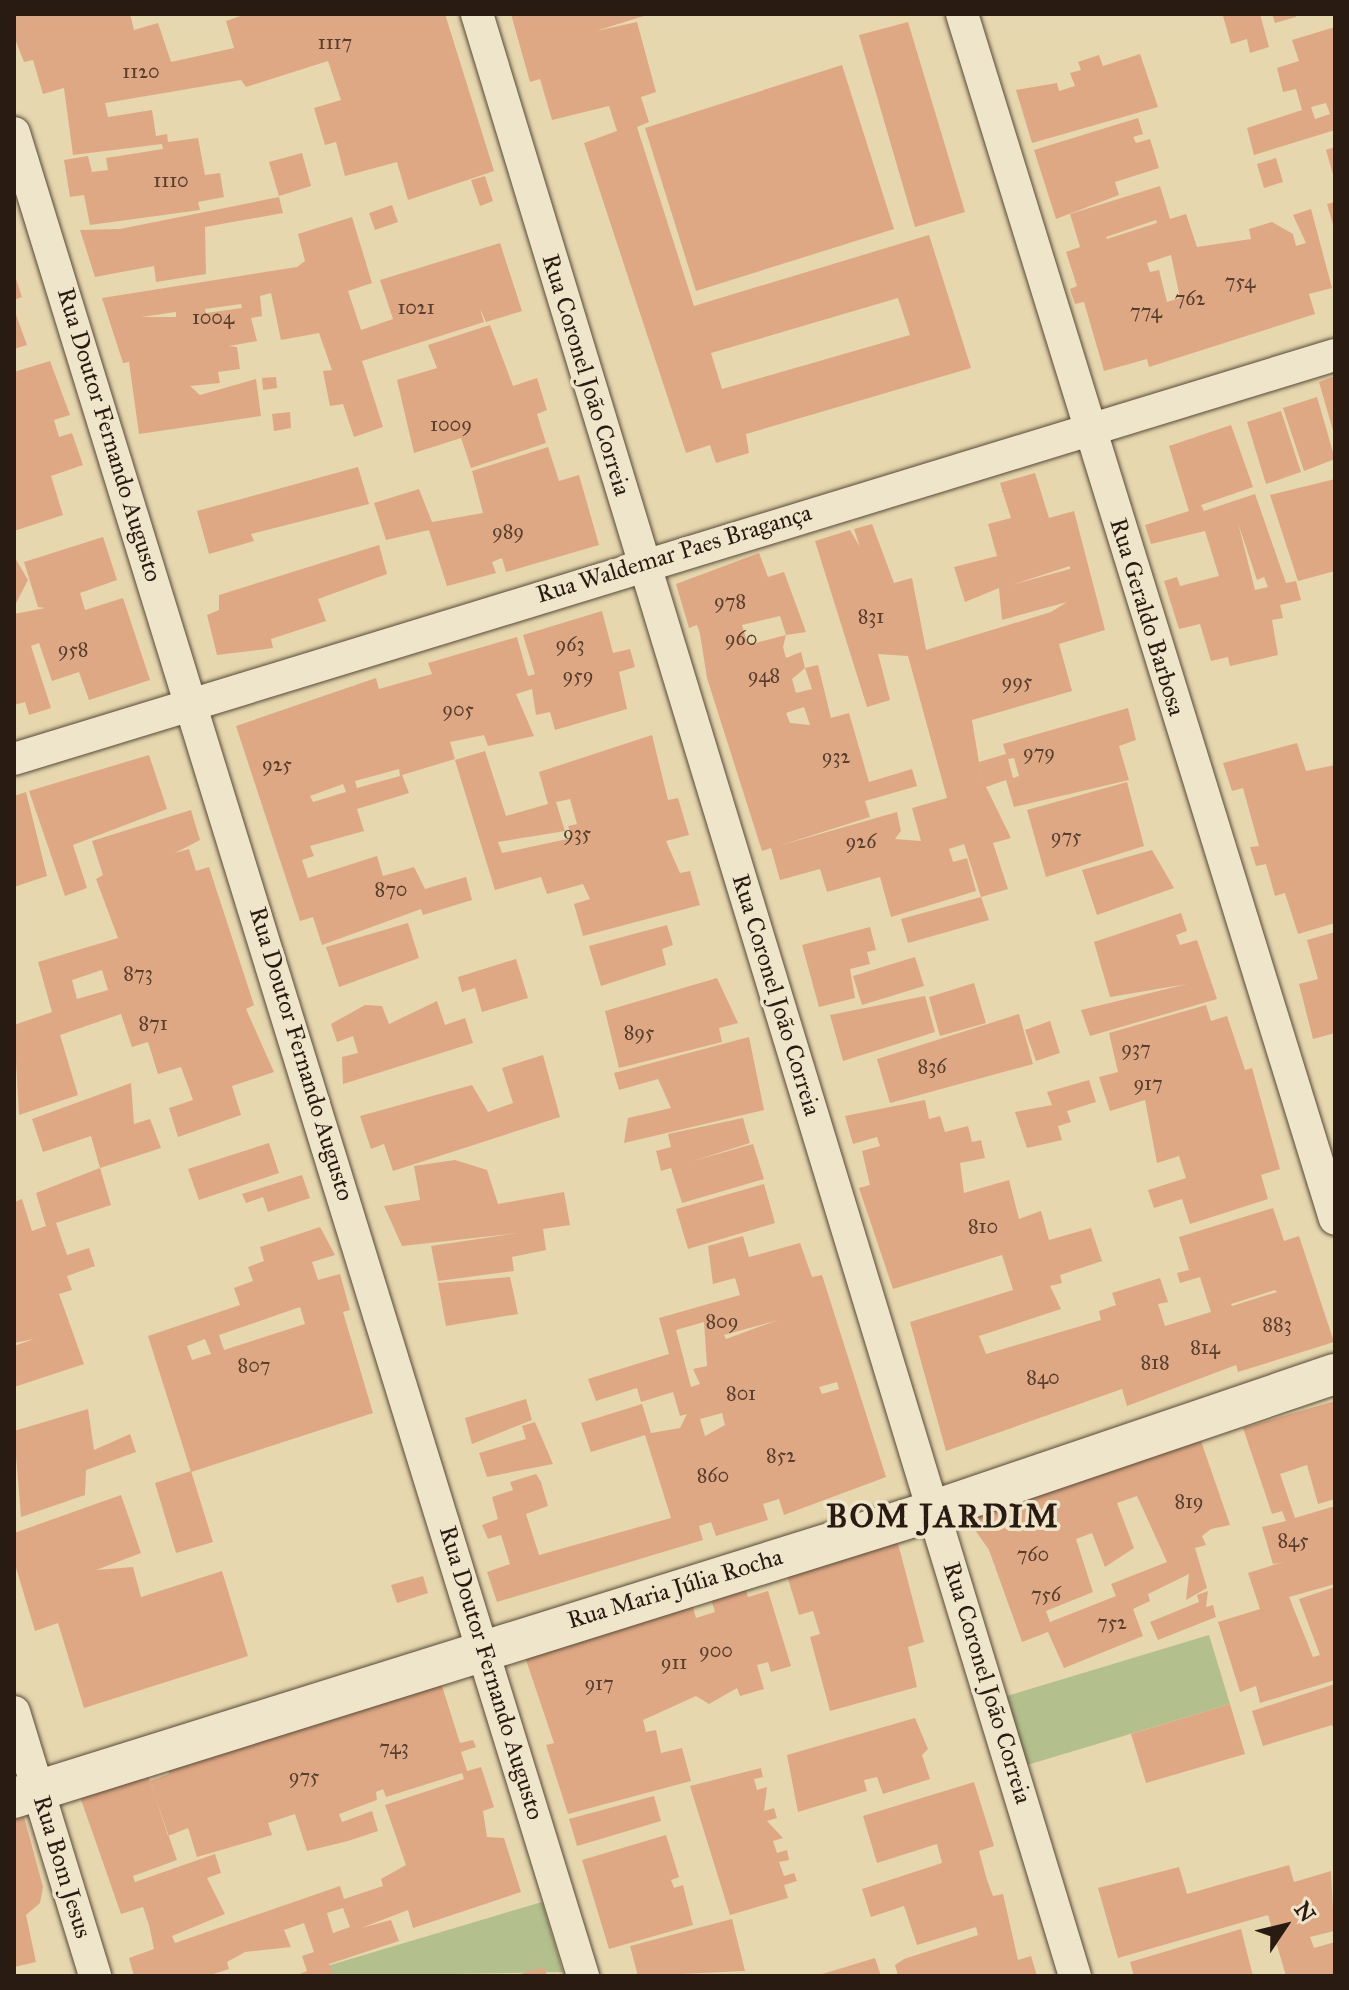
<!DOCTYPE html>
<meta charset="utf-8">
<style>
body{margin:0}
#map{position:relative;width:1349px;height:1990px;overflow:hidden;background:#e6d7ae;font-family:"IM FELL Great Primer",serif}
div>[style]{position:absolute}
[style*='--x']{left:calc(var(--x)*1px);top:calc(var(--y)*1px);width:calc(var(--w)*1px);rotate:calc(var(--a)*1deg)}
.green>*{inset:0;background:#b3bf8c}
.building>*{inset:0;background:#dfa884}
.roads{filter:drop-shadow(0 0 2px #594a39) drop-shadow(0 0 2px #594a39)}
.minor>*{height:32px;margin:-16px;padding:0 16px;transform-origin:16px;border-radius:16px;background:#efe5ca}
.tertiary>*{height:40px;margin:-20px;padding:0 20px;transform-origin:20px;border-radius:20px;background:#efe5ca}
span{translate:-50% -50%;white-space:nowrap;text-align:center;line-height:1.15;-webkit-text-stroke:7px #efe5ca;paint-order:stroke}
.number-label{font-size:20px;color:#573e2e}
.number-label span{-webkit-text-stroke-width:0}
.street-label{font-size:24px;color:#2a1b12}
.district-label{font-size:32px;color:#2a1b12;font-weight:700;letter-spacing:2px}
.frame{position:absolute;inset:0;border:16px solid #2a1b12;pointer-events:none}
.north{position:absolute;left:1245px;top:1886px;width:80px;height:80px;-webkit-text-stroke:6px #efe5ca;paint-order:stroke;rotate:55deg;font-size:22px;font-weight:700;line-height:32px;text-align:center;color:#2a1b12}
.north::after{content:'';display:block;margin:auto;width:28px;height:36px;background:#2a1b12;clip-path:polygon(50% 0,100% 100%,50% 72%,0 100%)}
</style>
<div id="map">
<div class="green">
<i style="clip-path:polygon(1209px 1635px,1230px 1704px,1027px 1765px,1007px 1696px)"></i>
<i style="clip-path:polygon(542px 1902px,563px 1972px,330px 1976px,327px 1966px)"></i>
</div>
<div class="building">
<i style="clip-path:polygon(130px 14px,134px 30px,158px 23px,171px 62px,234px 48px,226px 21px,246px 14px,445px 14px,494px 171px,408px 200px,397px 162px,345px 176px,336px 142px,325px 145px,314px 108px,341px 100px,328px 61px,246px 87px,241px 80px,105px 103px,108px 117px,152px 110px,156px 136px,167px 134px,168px 142px,198px 138px,205px 175px,220px 173px,224px 197px,198px 202px,200px 210px,90px 225px,84px 195px,70px 197px,64px 160px,88px 156px,92px 172px,108px 170px,106px 158px,163px 149px,162px 144px,73px 155px,64px 88px,43px 94px,33px 60px,24px 62px,15px 39px,14px 15px)"></i>
<i style="clip-path:polygon(evenodd,511px 14px,650px 14px,596px 31px,637px 22px,656px 92px,641px 97px,649px 122px,637px 127px,694px 306px,929px 235px,971px 368px,746px 434px,749px 453px,716px 463px,710px 445px,686px 453px,584px 143px,617px 131px,609px 106px,552px 120px,540px 79px,530px 82px,511px 14px,898px 298px,910px 335px,722px 389px,711px 353px,898px 298px)"></i>
<i style="clip-path:polygon(1260px 14px,1269px 47px,1250px 53px,1247px 39px,1231px 44px,1223px 16px)"></i>
<i style="clip-path:polygon(1272px 14px,1295px 14px,1296px 17px,1275px 23px)"></i>
<i style="clip-path:polygon(908px 22px,965px 212px,915px 227px,859px 35px)"></i>
<i style="clip-path:polygon(evenodd,1335px 27px,1335px 130px,1254px 155px,1247px 128px,1302px 110px,1296px 89px,1283px 92px,1277px 68px,1299px 61px,1292px 40px,1335px 27px,1326px 103px,1330px 114px,1315px 119px,1311px 107px,1326px 103px)"></i>
<i style="clip-path:polygon(1140px 54px,1158px 107px,1032px 143px,1016px 90px,1057px 83px,1059px 91px,1075px 86px,1070px 73px,1081px 70px,1078px 62px,1099px 55px,1103px 66px)"></i>
<i style="clip-path:polygon(842px 65px,894px 229px,696px 291px,645px 128px)"></i>
<i style="clip-path:polygon(1138px 118px,1143px 134px,1133px 137px,1136px 143px,1150px 139px,1159px 168px,1115px 182px,1119px 195px,1056px 219px,1034px 150px)"></i>
<i style="clip-path:polygon(1335px 147px,1335px 177px,1334px 178px,1326px 150px)"></i>
<i style="clip-path:polygon(302px 153px,311px 186px,279px 196px,269px 162px)"></i>
<i style="clip-path:polygon(1276px 158px,1283px 182px,1264px 188px,1257px 164px)"></i>
<i style="clip-path:polygon(485px 176px,493px 201px,480px 206px,471px 180px)"></i>
<i style="clip-path:polygon(evenodd,1160px 186px,1170px 219px,1186px 214px,1197px 247px,1251px 239px,1249px 229px,1272px 222px,1293px 234px,1296px 246px,1306px 243px,1293px 215px,1311px 209px,1332px 288px,1309px 294px,1315px 314px,1149px 367px,1147px 359px,1104px 371px,1084px 302px,1075px 304px,1070px 289px,1077px 286px,1066px 252px,1080px 247px,1070px 214px,1160px 186px,1156px 220px,1157px 223px,1107px 239px,1106px 237px,1156px 220px,1160px 186px,1171px 255px,1180px 298px,1167px 302px,1159px 270px,1150px 272px,1147px 263px,1171px 255px)"></i>
<i style="clip-path:polygon(279px 197px,283px 213px,205px 227px,206px 274px,156px 282px,154px 266px,95px 277px,80px 230px,120px 229px)"></i>
<i style="clip-path:polygon(1335px 202px,1335px 228px,1334px 228px,1327px 204px)"></i>
<i style="clip-path:polygon(392px 205px,398px 222px,375px 230px,369px 213px)"></i>
<i style="clip-path:polygon(evenodd,352px 217px,372px 283px,348px 291px,361px 330px,393px 319px,380px 280px,500px 243px,522px 311px,486px 322px,480px 309px,484px 322px,362px 361px,383px 427px,354px 437px,343px 404px,330px 406px,323px 371px,332px 370px,319px 333px,281px 340px,271px 293px,260px 296px,262px 316px,251px 318px,257px 341px,229px 346px,237px 347px,240px 369px,218px 372px,220px 383px,190px 386px,200px 395px,256px 379px,261px 416px,139px 434px,129px 362px,123px 363px,102px 298px,297px 267px,305px 261px,298px 234px,352px 217px,241px 304px,242px 308px,206px 313px,205px 309px,241px 304px,352px 217px,176px 312px,176px 317px,141px 317px,176px 312px)"></i>
<i style="clip-path:polygon(14px 273px,22px 297px,14px 300px)"></i>
<i style="clip-path:polygon(14px 309px,27px 345px,14px 349px)"></i>
<i style="clip-path:polygon(490px 325px,513px 386px,537px 378px,547px 410px,537px 414px,546px 443px,471px 468px,461px 438px,414px 453px,397px 380px,437px 368px,428px 345px)"></i>
<i style="clip-path:polygon(50px 361px,70px 415px,54px 420px,59px 437px,72px 433px,83px 465px,51px 476px,63px 515px,14px 531px,14px 372px)"></i>
<i style="clip-path:polygon(1335px 376px,1335px 434px,1334px 434px,1319px 382px)"></i>
<i style="clip-path:polygon(276px 377px,277px 388px,263px 390px,262px 378px)"></i>
<i style="clip-path:polygon(1317px 397px,1335px 459px,1304px 471px,1283px 408px)"></i>
<i style="clip-path:polygon(1281px 411px,1301px 472px,1266px 484px,1247px 422px)"></i>
<i style="clip-path:polygon(290px 412px,291px 428px,274px 431px,272px 414px)"></i>
<i style="clip-path:polygon(evenodd,1231px 425px,1253px 487px,1201px 505px,1204px 511px,1255px 494px,1286px 583px,1296px 581px,1301px 600px,1280px 605px,1283px 618px,1272px 620px,1278px 655px,1230px 666px,1228px 657px,1211px 661px,1200px 624px,1179px 629px,1164px 581px,1177px 577px,1180px 586px,1219px 576px,1205px 531px,1151px 544px,1145px 525px,1189px 511px,1169px 446px,1231px 425px,1238px 523px,1257px 580px,1264px 577px,1268px 587px,1255px 590px,1238px 523px)"></i>
<i style="clip-path:polygon(548px 447px,559px 481px,579px 475px,599px 545px,506px 572px,502px 558px,492px 562px,496px 573px,447px 586px,429px 530px,386px 540px,374px 503px,419px 489px,432px 522px,483px 513px,472px 471px)"></i>
<i style="clip-path:polygon(358px 467px,369px 504px,251px 534px,254px 541px,209px 554px,197px 511px)"></i>
<i style="clip-path:polygon(evenodd,1035px 473px,1049px 518px,1074px 511px,1105px 630px,1059px 644px,1072px 691px,972px 720px,983px 787px,979px 762px,1006px 754px,1003px 744px,1128px 708px,1136px 740px,1119px 746px,1129px 780px,1014px 807px,1006px 780px,986px 787px,1011px 838px,993px 843px,1008px 889px,981px 897px,964px 844px,949px 849px,953px 862px,967px 858px,976px 891px,891px 917px,880px 877px,827px 892px,820px 869px,780px 880px,771px 848px,762px 851px,707px 678px,700px 634px,697px 625px,689px 628px,676px 584px,759px 553px,768px 577px,784px 572px,806px 632px,786px 635px,783px 647px,786px 658px,801px 652px,805px 668px,792px 679px,796px 693px,812px 689px,805px 668px,818px 665px,831px 718px,849px 713px,869px 782px,912px 769px,917px 786px,865px 801px,870px 817px,778px 846px,897px 812px,901px 831px,895px 839px,921px 841px,912px 808px,947px 798px,908px 656px,878px 654px,890px 700px,867px 707px,815px 541px,850px 530px,860px 547px,854px 529px,872px 524px,894px 583px,912px 578px,926px 650px,1051px 612px,1067px 602px,1002px 620px,999px 588px,965px 602px,954px 567px,997px 556px,988px 524px,1011px 518px,1000px 483px,1035px 473px,1070px 566px,1070px 569px,1011px 585px,1070px 566px,1035px 473px,780px 616px,786px 635px,748px 645px,742px 625px,780px 616px,1035px 473px,804px 707px,810px 725px,790px 723px,786px 713px,804px 707px,1035px 473px,1014px 758px,1019px 776px,1013px 778px,1008px 759px,1014px 758px)"></i>
<i style="clip-path:polygon(1335px 479px,1335px 571px,1298px 581px,1270px 495px)"></i>
<i style="clip-path:polygon(103px 537px,117px 580px,80px 593px,85px 610px,123px 598px,150px 680px,89px 700px,79px 672px,52px 681px,39px 643px,31px 646px,51px 708px,29px 715px,25px 702px,14px 705px,14px 614px,45px 608px,38px 607px,24px 562px)"></i>
<i style="clip-path:polygon(379px 545px,387px 574px,318px 599px,326px 621px,271px 639px,273px 648px,217px 655px,207px 615px,219px 610px,219px 595px)"></i>
<i style="clip-path:polygon(14px 556px,28px 580px,14px 607px)"></i>
<i style="clip-path:polygon(evenodd,602px 611px,613px 653px,630px 649px,635px 667px,619px 672px,627px 709px,555px 730px,550px 712px,536px 715px,532px 689px,516px 694px,534px 736px,488px 746px,484px 735px,450px 742px,455px 759px,402px 775px,409px 793px,357px 809px,364px 831px,310px 846px,314px 856px,302px 860px,308px 878px,377px 856px,383px 876px,414px 867px,425px 889px,466px 877px,472px 900px,423px 915px,421px 909px,322px 945px,313px 917px,300px 921px,236px 726px,376px 678px,379px 689px,432px 674px,428px 663px,517px 637px,528px 676px,535px 674px,523px 635px,602px 611px,399px 769px,400px 776px,357px 788px,355px 781px,399px 769px,602px 611px,343px 784px,346px 792px,313px 802px,310px 796px,343px 784px)"></i>
<i style="clip-path:polygon(evenodd,652px 735px,668px 800px,678px 798px,689px 835px,666px 841px,680px 873px,690px 871px,700px 905px,583px 936px,574px 904px,590px 899px,583px 884px,547px 894px,541px 877px,495px 890px,455px 760px,485px 751px,506px 816px,548px 804px,539px 772px,652px 735px,570px 799px,577px 824px,568px 826px,572px 838px,502px 853px,498px 842px,565px 831px,556px 802px,570px 799px)"></i>
<i style="clip-path:polygon(1297px 743px,1306px 771px,1335px 765px,1335px 923px,1298px 934px,1285px 893px,1275px 896px,1266px 864px,1256px 866px,1250px 847px,1259px 846px,1243px 788px,1232px 791px,1223px 763px)"></i>
<i style="clip-path:polygon(149px 755px,167px 809px,73px 845px,87px 888px,65px 896px,29px 791px)"></i>
<i style="clip-path:polygon(1127px 782px,1144px 846px,1046px 877px,1027px 810px)"></i>
<i style="clip-path:polygon(26px 792px,47px 876px,14px 887px,14px 796px)"></i>
<i style="clip-path:polygon(evenodd,191px 810px,200px 840px,175px 853px,189px 849px,196px 871px,209px 867px,254px 1005px,246px 1009px,274px 1072px,232px 1086px,241px 1115px,178px 1137px,169px 1108px,193px 1100px,181px 1067px,158px 1074px,148px 1042px,132px 1047px,121px 1014px,60px 1035px,78px 1095px,19px 1115px,14px 1025px,52px 1012px,38px 962px,118px 938px,96px 879px,103px 875px,92px 841px,191px 810px,102px 970px,108px 990px,77px 999px,72px 980px,102px 970px)"></i>
<i style="clip-path:polygon(1152px 850px,1174px 888px,1097px 915px,1082px 870px)"></i>
<i style="clip-path:polygon(981px 897px,989px 920px,908px 943px,901px 919px)"></i>
<i style="clip-path:polygon(1181px 913px,1187px 931px,1176px 935px,1180px 945px,1197px 940px,1217px 999px,1090px 1036px,1081px 1010px,1187px 984px,1110px 997px,1094px 942px)"></i>
<i style="clip-path:polygon(408px 923px,419px 958px,339px 987px,326px 947px)"></i>
<i style="clip-path:polygon(667px 925px,673px 945px,662px 949px,666px 965px,601px 986px,589px 946px)"></i>
<i style="clip-path:polygon(870px 927px,876px 950px,867px 952px,870px 964px,850px 969px,855px 998px,819px 1007px,802px 945px)"></i>
<i style="clip-path:polygon(1335px 932px,1335px 1033px,1313px 1039px,1299px 984px,1318px 979px,1307px 940px)"></i>
<i style="clip-path:polygon(915px 957px,924px 986px,862px 1005px,853px 976px)"></i>
<i style="clip-path:polygon(516px 959px,528px 998px,482px 1012px,475px 988px,462px 992px,458px 977px)"></i>
<i style="clip-path:polygon(717px 978px,738px 1023px,719px 1028px,722px 1042px,619px 1068px,605px 1011px)"></i>
<i style="clip-path:polygon(974px 983px,986px 1023px,940px 1036px,929px 997px)"></i>
<i style="clip-path:polygon(925px 996px,935px 1032px,843px 1061px,830px 1015px)"></i>
<i style="clip-path:polygon(437px 1001px,445px 1025px,465px 1018px,473px 1043px,343px 1084px,342px 1057px,358px 1053px,353px 1036px,337px 1042px,331px 1024px,365px 1005px,382px 1006px,389px 1024px)"></i>
<i style="clip-path:polygon(1206px 1005px,1211px 1021px,1227px 1016px,1245px 1070px,1252px 1068px,1280px 1169px,1261px 1175px,1268px 1199px,1190px 1224px,1182px 1199px,1154px 1208px,1148px 1190px,1186px 1178px,1179px 1156px,1157px 1163px,1145px 1100px,1110px 1111px,1099px 1077px,1118px 1072px,1109px 1033px)"></i>
<i style="clip-path:polygon(1019px 1014px,1033px 1064px,890px 1103px,877px 1059px)"></i>
<i style="clip-path:polygon(1050px 1021px,1060px 1053px,1036px 1061px,1025px 1030px)"></i>
<i style="clip-path:polygon(749px 1037px,764px 1110px,624px 1143px,628px 1118px,671px 1108px,658px 1079px,619px 1090px,614px 1073px)"></i>
<i style="clip-path:polygon(543px 1055px,560px 1117px,393px 1171px,384px 1144px,371px 1149px,360px 1116px,472px 1085px,488px 1112px,513px 1103px,502px 1068px)"></i>
<i style="clip-path:polygon(1089px 1080px,1096px 1102px,1067px 1111px,1071px 1122px,1058px 1126px,1062px 1140px,1027px 1148px,1015px 1112px,1052px 1105px,1047px 1092px)"></i>
<i style="clip-path:polygon(131px 1083px,134px 1124px,150px 1119px,161px 1148px,100px 1168px,91px 1136px,43px 1152px,32px 1119px)"></i>
<i style="clip-path:polygon(evenodd,925px 1100px,929px 1119px,940px 1116px,945px 1132px,968px 1126px,972px 1142px,981px 1140px,985px 1158px,960px 1163px,964px 1193px,1009px 1180px,1019px 1219px,1041px 1211px,1049px 1240px,1091px 1228px,1102px 1261px,1060px 1275px,1062px 1283px,1050px 1286px,1061px 1309px,979px 1336px,986px 1354px,1101px 1320px,1099px 1311px,1116px 1305px,1112px 1293px,1160px 1278px,1168px 1302px,1158px 1304px,1165px 1326px,1211px 1312px,1200px 1277px,1180px 1283px,1177px 1273px,1189px 1270px,1179px 1237px,1273px 1208px,1284px 1241px,1299px 1236px,1334px 1342px,1238px 1372px,1236px 1365px,1127px 1406px,1122px 1389px,946px 1451px,910px 1322px,1013px 1290px,1002px 1255px,893px 1289px,859px 1188px,870px 1185px,862px 1151px,880px 1146px,877px 1137px,853px 1144px,845px 1116px,925px 1100px,1275px 1290px,1277px 1292px,1232px 1306px,1231px 1304px,1275px 1290px)"></i>
<i style="clip-path:polygon(743px 1118px,750px 1143px,693px 1161px,753px 1144px,764px 1179px,682px 1203px,671px 1168px,661px 1171px,656px 1151px,671px 1147px,668px 1134px)"></i>
<i style="clip-path:polygon(269px 1143px,279px 1173px,199px 1200px,188px 1169px)"></i>
<i style="clip-path:polygon(455px 1160px,487px 1170px,498px 1204px,564px 1192px,570px 1225px,543px 1229px,546px 1250px,512px 1257px,514px 1271px,438px 1281px,431px 1246px,518px 1233px,402px 1246px,384px 1206px,420px 1200px,414px 1166px)"></i>
<i style="clip-path:polygon(100px 1168px,111px 1205px,56px 1223px,67px 1255px,89px 1248px,95px 1266px,67px 1276px,72px 1290px,59px 1294px,84px 1364px,14px 1387px,14px 1346px,34px 1339px,14px 1343px,14px 1202px,22px 1199px,32px 1231px,46px 1226px,36px 1193px)"></i>
<i style="clip-path:polygon(302px 1175px,310px 1198px,268px 1212px,263px 1197px,246px 1203px,242px 1194px)"></i>
<i style="clip-path:polygon(764px 1184px,775px 1223px,688px 1249px,676px 1209px)"></i>
<i style="clip-path:polygon(evenodd,320px 1227px,335px 1255px,312px 1262px,318px 1280px,340px 1274px,350px 1310px,343px 1312px,373px 1413px,191px 1472px,148px 1336px,240px 1305px,234px 1288px,253px 1281px,248px 1267px,264px 1261px,260px 1247px,320px 1227px,300px 1307px,305px 1324px,224px 1350px,219px 1335px,300px 1307px,320px 1227px,205px 1339px,211px 1354px,192px 1360px,187px 1346px,205px 1339px)"></i>
<i style="clip-path:polygon(evenodd,743px 1236px,749px 1257px,800px 1243px,812px 1277px,822px 1275px,886px 1477px,784px 1515px,779px 1499px,763px 1504px,768px 1520px,716px 1536px,711px 1522px,699px 1526px,703px 1540px,497px 1602px,487px 1572px,510px 1564px,501px 1535px,488px 1539px,482px 1525px,498px 1519px,492px 1497px,513px 1490px,510px 1482px,536px 1474px,541px 1482px,548px 1506px,526px 1514px,539px 1555px,671px 1518px,645px 1435px,591px 1452px,581px 1423px,642px 1404px,651px 1433px,680px 1428px,687px 1414px,680px 1416px,673px 1392px,641px 1402px,637px 1388px,596px 1401px,588px 1379px,669px 1354px,659px 1318px,740px 1295px,735px 1278px,713px 1284px,708px 1246px,743px 1236px,778px 1320px,726px 1339px,724px 1335px,778px 1320px,743px 1236px,704px 1322px,707px 1366px,693px 1369px,700px 1384px,691px 1387px,676px 1330px,704px 1322px,743px 1236px,837px 1382px,839px 1389px,822px 1394px,819px 1387px,837px 1382px,743px 1236px,722px 1413px,725px 1425px,705px 1436px,700px 1419px,722px 1413px)"></i>
<i style="clip-path:polygon(510px 1277px,518px 1314px,446px 1326px,438px 1283px)"></i>
<i style="clip-path:polygon(526px 1399px,532px 1420px,472px 1444px,465px 1418px)"></i>
<i style="clip-path:polygon(1335px 1401px,1335px 1499px,1318px 1504px,1307px 1465px,1280px 1474px,1295px 1518px,1335px 1506px,1335px 1584px,1289px 1597px,1313px 1657px,1320px 1655px,1299px 1599px,1335px 1587px,1335px 1680px,1260px 1703px,1256px 1686px,1240px 1692px,1218px 1622px,1260px 1609px,1248px 1573px,1283px 1562px,1273px 1564px,1262px 1527px,1286px 1521px,1282px 1511px,1272px 1514px,1243px 1428px)"></i>
<i style="clip-path:polygon(88px 1409px,94px 1450px,130px 1434px,136px 1452px,86px 1470px,85px 1495px,21px 1517px,14px 1431px)"></i>
<i style="clip-path:polygon(535px 1422px,553px 1464px,487px 1477px,479px 1453px,526px 1439px,522px 1426px)"></i>
<i style="clip-path:polygon(evenodd,1201px 1441px,1230px 1525px,1211px 1529px,1202px 1536px,1206px 1545px,1195px 1548px,1207px 1588px,1186px 1600px,1189px 1574px,1148px 1594px,1150px 1601px,1133px 1609px,1143px 1636px,1064px 1668px,1048px 1632px,1022px 1642px,989px 1550px,966px 1517px,1201px 1441px,1137px 1496px,1167px 1562px,1111px 1584px,1116px 1596px,1050px 1622px,1046px 1611px,1093px 1592px,1076px 1539px,1092px 1533px,1105px 1567px,1134px 1548px,1117px 1503px,1137px 1496px)"></i>
<i style="clip-path:polygon(191px 1471px,213px 1542px,176px 1553px,155px 1483px)"></i>
<i style="clip-path:polygon(121px 1495px,141px 1553px,96px 1570px,133px 1567px,141px 1597px,222px 1571px,248px 1656px,84px 1708px,58px 1623px,35px 1631px,14px 1561px,14px 1533px)"></i>
<i style="clip-path:polygon(896px 1536px,924px 1642px,908px 1647px,917px 1687px,830px 1711px,810px 1637px,820px 1634px,813px 1611px,799px 1615px,785px 1569px)"></i>
<i style="clip-path:polygon(423px 1576px,428px 1593px,397px 1603px,391px 1585px)"></i>
<i style="clip-path:polygon(745px 1587px,748px 1597px,768px 1591px,791px 1666px,771px 1672px,768px 1662px,757px 1665px,764px 1689px,740px 1696px,737px 1688px,709px 1704px,696px 1696px,643px 1720px,646px 1732px,656px 1730px,661px 1753px,682px 1748px,691px 1781px,568px 1814px,546px 1745px,554px 1743px,524px 1654px,692px 1604px,696px 1618px,715px 1612px,711px 1599px)"></i>
<i style="clip-path:polygon(1208px 1591px,1206px 1607px,1213px 1605px,1216px 1617px,1158px 1640px,1150px 1622px,1199px 1602px,1197px 1595px)"></i>
<i style="clip-path:polygon(evenodd,441px 1683px,460px 1743px,473px 1740px,476px 1747px,461px 1752px,467px 1771px,481px 1767px,494px 1807px,483px 1811px,487px 1837px,504px 1838px,521px 1892px,413px 1928px,408px 1910px,361px 1928px,391px 1920px,399px 1941px,329px 1964px,334px 1976px,295px 1976px,307px 1971px,302px 1956px,314px 1952px,304px 1923px,284px 1930px,291px 1947px,245px 1952px,227px 1962px,229px 1969px,207px 1976px,134px 1976px,129px 1958px,154px 1949px,149px 1925px,143px 1907px,121px 1914px,78px 1791px,147px 1773px,177px 1860px,133px 1876px,135px 1882px,215px 1854px,221px 1873px,207px 1878px,225px 1914px,172px 1936px,175px 1943px,340px 1886px,344px 1899px,383px 1886px,381px 1879px,406px 1865px,385px 1805px,464px 1779px,462px 1773px,386px 1797px,383px 1789px,376px 1792px,377px 1800px,339px 1814px,342px 1822px,372px 1811px,378px 1831px,348px 1841px,307px 1851px,295px 1814px,268px 1823px,272px 1835px,197px 1857px,188px 1828px,168px 1836px,150px 1781px,169px 1774px,166px 1763px,441px 1683px,343px 1908px,350px 1927px,333px 1933px,327px 1913px,343px 1908px)"></i>
<i style="clip-path:polygon(1335px 1684px,1335px 1732px,1332px 1725px,1263px 1746px,1252px 1711px)"></i>
<i style="clip-path:polygon(1230px 1704px,1245px 1754px,1146px 1783px,1131px 1734px)"></i>
<i style="clip-path:polygon(915px 1718px,928px 1749px,922px 1755px,930px 1779px,883px 1794px,877px 1777px,864px 1780px,867px 1791px,798px 1812px,787px 1755px)"></i>
<i style="clip-path:polygon(761px 1768px,763px 1777px,754px 1779px,757px 1790px,767px 1787px,764px 1811px,774px 1808px,777px 1818px,767px 1821px,783px 1838px,773px 1841px,777px 1853px,787px 1850px,789px 1860px,779px 1862px,784px 1876px,794px 1873px,797px 1881px,784px 1885px,788px 1898px,730px 1915px,690px 1786px)"></i>
<i style="clip-path:polygon(974px 1782px,994px 1846px,979px 1851px,987px 1880px,993px 1896px,1003px 1894px,1018px 1960px,1031px 1956px,1037px 1976px,898px 1976px,895px 1965px,904px 1959px,978px 1935px,976px 1927px,917px 1945px,904px 1906px,871px 1917px,862px 1889px,942px 1863px,937px 1844px,877px 1863px,863px 1816px)"></i>
<i style="clip-path:polygon(654px 1796px,661px 1821px,577px 1846px,569px 1819px)"></i>
<i style="clip-path:polygon(24px 1817px,43px 1887px,40px 1903px,26px 1915px,36px 1962px,14px 1967px,14px 1820px)"></i>
<i style="clip-path:polygon(666px 1835px,679px 1877px,671px 1880px,674px 1888px,683px 1885px,693px 1925px,609px 1949px,582px 1860px)"></i>
<i style="clip-path:polygon(1289px 1865px,1294px 1882px,1331px 1871px,1334px 1931px,1310px 1937px,1314px 1948px,1335px 1942px,1335px 1976px,1286px 1976px,1268px 1915px,1118px 1958px,1098px 1888px,1179px 1867px,1187px 1894px)"></i>
<i style="clip-path:polygon(732px 1919px,745px 1971px,638px 1976px,630px 1946px)"></i>
<i style="clip-path:polygon(1241px 1929px,1253px 1976px,1134px 1976px,1130px 1962px)"></i>
<i style="clip-path:polygon(875px 1958px,881px 1976px,819px 1976px,819px 1975px)"></i>
<i style="clip-path:polygon(544px 1967px,547px 1976px,518px 1976px,517px 1975px)"></i>
</div>
<div class="roads">
<div class="minor">
<i style="--x:477;--y:14;--w:2051;--a:73.05"></i>
<i style="--x:962;--y:14;--w:1261;--a:72.8"></i>
<i style="--x:14;--y:133;--w:1929;--a:72.84"></i>
<i style="--x:14;--y:759;--w:1381;--a:-17.01"></i>
<i style="--x:14;--y:1712;--w:276;--a:72.9"></i>
</div>
<div class="tertiary">
<i style="--x:14;--y:1798;--w:965;--a:-17.36"></i>
<i style="--x:935;--y:1510;--w:422;--a:-18.8"></i>
</div>
</div>
<div class="number-label">
<span style="left:335px;top:42px">1117</span>
<span style="left:141px;top:71px">1120</span>
<span style="left:171px;top:180px">1110</span>
<span style="left:1240px;top:281px">754</span>
<span style="left:1190px;top:298px">762</span>
<span style="left:416px;top:307px">1021</span>
<span style="left:1146px;top:311px">774</span>
<span style="left:213px;top:317px">1004</span>
<span style="left:451px;top:424px">1009</span>
<span style="left:508px;top:531px">989</span>
<span style="left:730px;top:601px">978</span>
<span style="left:871px;top:616px">831</span>
<span style="left:741px;top:638px">960</span>
<span style="left:570px;top:644px">963</span>
<span style="left:73px;top:649px">958</span>
<span style="left:578px;top:675px">959</span>
<span style="left:764px;top:675px">948</span>
<span style="left:1017px;top:681px">995</span>
<span style="left:458px;top:709px">905</span>
<span style="left:1039px;top:752px">979</span>
<span style="left:836px;top:756px">932</span>
<span style="left:277px;top:764px">925</span>
<span style="left:577px;top:833px">935</span>
<span style="left:1066px;top:836px">975</span>
<span style="left:861px;top:841px">926</span>
<span style="left:391px;top:889px">870</span>
<span style="left:138px;top:973px">873</span>
<span style="left:153px;top:1023px">871</span>
<span style="left:639px;top:1032px">895</span>
<span style="left:1136px;top:1048px">937</span>
<span style="left:932px;top:1066px">836</span>
<span style="left:1148px;top:1083px">917</span>
<span style="left:983px;top:1226px">810</span>
<span style="left:722px;top:1321px">809</span>
<span style="left:1277px;top:1324px">883</span>
<span style="left:1205px;top:1347px">814</span>
<span style="left:1155px;top:1362px">818</span>
<span style="left:254px;top:1365px">807</span>
<span style="left:1043px;top:1377px">840</span>
<span style="left:741px;top:1393px">801</span>
<span style="left:781px;top:1455px">852</span>
<span style="left:713px;top:1475px">860</span>
<span style="left:1189px;top:1501px">819</span>
<span style="left:1293px;top:1540px">845</span>
<span style="left:1033px;top:1554px">760</span>
<span style="left:1046px;top:1594px">756</span>
<span style="left:1112px;top:1622px">752</span>
<span style="left:716px;top:1650px">900</span>
<span style="left:674px;top:1662px">911</span>
<span style="left:599px;top:1683px">917</span>
<span style="left:394px;top:1747px">743</span>
<span style="left:304px;top:1776px">975</span>
</div>
<div class="street-label">
<span style="left:586px;top:375px;rotate:73deg">Rua Coronel João Correia</span>
<span style="left:109px;top:435px;rotate:73deg">Rua Doutor Fernando Augusto</span>
<span style="left:674px;top:554px;rotate:-17deg">Rua Waldemar Paes Bragança</span>
<span style="left:1147px;top:617px;rotate:73deg">Rua Geraldo Barbosa</span>
<span style="left:776px;top:995px;rotate:73deg">Rua Coronel João Correia</span>
<span style="left:301px;top:1054px;rotate:73deg">Rua Doutor Fernando Augusto</span>
<span style="left:675px;top:1589px;rotate:-17deg">Rua Maria Júlia Rocha</span>
<span style="left:491px;top:1673px;rotate:73deg">Rua Doutor Fernando Augusto</span>
<span style="left:987px;top:1683px;rotate:73deg">Rua Coronel João Correia</span>
<span style="left:62px;top:1867px;rotate:73deg">Rua Bom Jesus</span>
</div>
<div class="district-label">
<span style="left:943px;top:1517px">BOM JARDIM</span>
</div>
<div class="frame"></div>
<div class="north">N</div>
</div>
